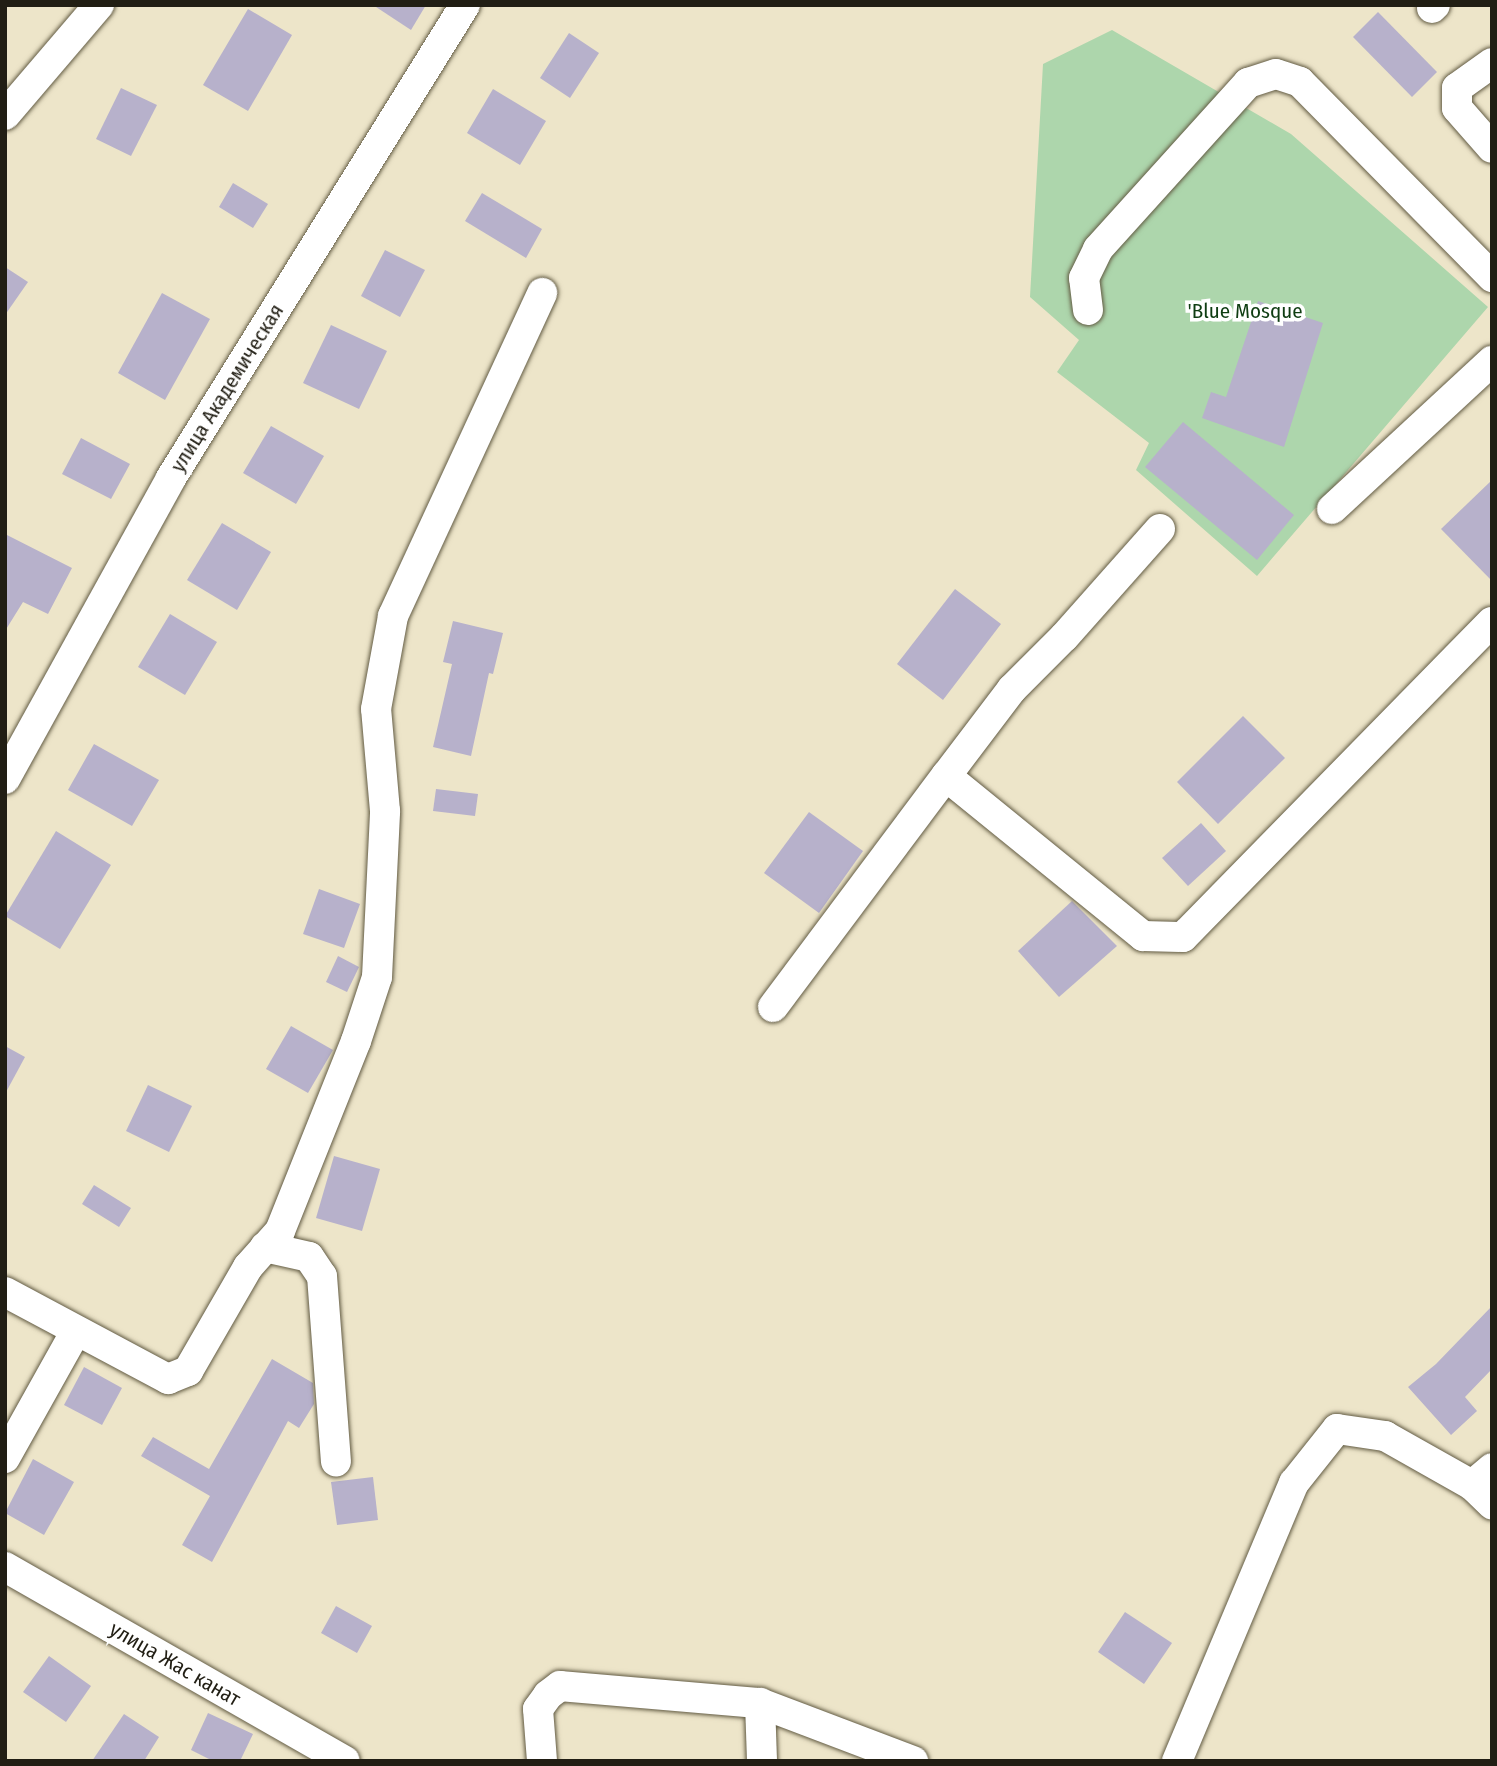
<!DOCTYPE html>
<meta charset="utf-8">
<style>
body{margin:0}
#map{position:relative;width:1497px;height:1766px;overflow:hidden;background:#ede5c9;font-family:"Fira Sans Condensed",sans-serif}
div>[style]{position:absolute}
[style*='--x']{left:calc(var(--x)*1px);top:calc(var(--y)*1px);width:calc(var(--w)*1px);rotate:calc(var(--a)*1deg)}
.green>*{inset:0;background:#add6ac}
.building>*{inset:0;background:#b7b1cb}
.roads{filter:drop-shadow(0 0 2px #625b43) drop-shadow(0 0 2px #625b43)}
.minor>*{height:30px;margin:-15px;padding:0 15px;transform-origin:15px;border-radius:15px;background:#fff}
span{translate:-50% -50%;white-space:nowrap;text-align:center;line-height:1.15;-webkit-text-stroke:7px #fff;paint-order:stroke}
.park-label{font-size:21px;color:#0f3d12}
.street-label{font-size:21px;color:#211e14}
.frame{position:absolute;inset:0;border:7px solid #211e14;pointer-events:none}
</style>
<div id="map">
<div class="green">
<i style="clip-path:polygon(1112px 30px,1291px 134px,1488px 307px,1257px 576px,1136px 470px,1149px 443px,1057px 372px,1079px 340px,1030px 297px,1043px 64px)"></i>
</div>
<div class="building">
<i style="clip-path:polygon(373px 5px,426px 5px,411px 30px)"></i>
<i style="clip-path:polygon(248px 9px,292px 35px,248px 111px,203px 85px)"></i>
<i style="clip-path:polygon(1378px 12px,1437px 72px,1412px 97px,1353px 37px)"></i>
<i style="clip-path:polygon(569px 33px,599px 53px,570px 98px,540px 78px)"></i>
<i style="clip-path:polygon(121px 88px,157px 105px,131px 156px,96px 139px)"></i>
<i style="clip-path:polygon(493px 89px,546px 121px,520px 165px,467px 133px)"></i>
<i style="clip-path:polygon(233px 183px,268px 204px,253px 228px,219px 207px)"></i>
<i style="clip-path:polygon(482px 193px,542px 229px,526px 258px,465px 221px)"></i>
<i style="clip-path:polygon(385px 250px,425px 270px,400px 317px,361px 296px)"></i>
<i style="clip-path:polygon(5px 267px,28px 282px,5px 315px)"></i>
<i style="clip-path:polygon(162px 293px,210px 319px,165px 400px,118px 373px)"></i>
<i style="clip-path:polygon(1258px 301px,1323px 323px,1284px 447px,1202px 418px,1211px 392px,1226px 397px)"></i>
<i style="clip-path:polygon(331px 325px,387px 351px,359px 409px,303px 383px)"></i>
<i style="clip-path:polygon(1183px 422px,1294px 515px,1257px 560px,1145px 467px)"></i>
<i style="clip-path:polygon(271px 426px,324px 456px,296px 504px,243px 473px)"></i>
<i style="clip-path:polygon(81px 438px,130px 464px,111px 499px,62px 474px)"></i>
<i style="clip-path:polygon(1492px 480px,1492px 581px,1441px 529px)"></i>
<i style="clip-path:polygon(222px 523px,271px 552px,237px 610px,187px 580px)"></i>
<i style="clip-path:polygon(5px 534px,72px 568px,48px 614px,23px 602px,5px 631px)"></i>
<i style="clip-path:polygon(955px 589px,1001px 624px,943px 700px,897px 664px)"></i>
<i style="clip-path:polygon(170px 614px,217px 642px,185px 695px,138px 667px)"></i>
<i style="clip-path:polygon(453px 621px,503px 633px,493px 674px,489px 673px,471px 756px,433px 747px,452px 664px,443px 662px)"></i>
<i style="clip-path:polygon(1243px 716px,1285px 758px,1218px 824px,1177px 782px)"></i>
<i style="clip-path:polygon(94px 744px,159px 780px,132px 826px,68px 790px)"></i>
<i style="clip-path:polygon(436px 789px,478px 794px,475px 816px,433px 811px)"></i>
<i style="clip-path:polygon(809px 812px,863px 851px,819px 913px,764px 873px)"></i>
<i style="clip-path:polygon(1201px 823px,1226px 851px,1188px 886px,1162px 858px)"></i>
<i style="clip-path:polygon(56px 831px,111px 865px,60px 949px,5px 916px)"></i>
<i style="clip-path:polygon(319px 889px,360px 904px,344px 948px,303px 934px)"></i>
<i style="clip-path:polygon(1072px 901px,1117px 946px,1059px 997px,1018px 951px)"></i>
<i style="clip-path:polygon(338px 956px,359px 967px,347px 992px,326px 982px)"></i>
<i style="clip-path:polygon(291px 1026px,333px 1050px,308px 1093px,266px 1069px)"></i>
<i style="clip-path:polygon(5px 1046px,25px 1057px,5px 1094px)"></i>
<i style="clip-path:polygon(148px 1085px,192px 1106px,169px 1152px,126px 1131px)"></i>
<i style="clip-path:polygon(334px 1156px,380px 1169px,362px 1231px,316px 1218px)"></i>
<i style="clip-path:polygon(94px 1185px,131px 1208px,119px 1227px,82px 1204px)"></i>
<i style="clip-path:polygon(1492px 1306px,1492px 1369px,1465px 1397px,1477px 1411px,1451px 1435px,1408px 1387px,1436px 1364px)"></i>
<i style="clip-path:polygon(272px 1359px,313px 1383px,314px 1404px,299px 1428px,288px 1421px,212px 1562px,182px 1545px,210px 1496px,141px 1456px,153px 1437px,209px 1469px)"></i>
<i style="clip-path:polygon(84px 1367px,122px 1388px,102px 1425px,64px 1405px)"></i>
<i style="clip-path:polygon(33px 1459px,74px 1482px,44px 1535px,5px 1513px)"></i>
<i style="clip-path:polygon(373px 1477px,378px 1520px,337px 1525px,331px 1482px)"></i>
<i style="clip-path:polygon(336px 1606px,372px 1626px,357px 1653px,321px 1633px)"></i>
<i style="clip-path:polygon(1125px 1612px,1172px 1643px,1144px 1684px,1098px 1652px)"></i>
<i style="clip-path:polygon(49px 1656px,91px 1686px,66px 1722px,23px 1692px)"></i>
<i style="clip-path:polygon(208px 1713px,253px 1734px,240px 1761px,213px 1761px,191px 1750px)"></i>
<i style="clip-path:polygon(124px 1714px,159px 1737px,144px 1761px,92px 1761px)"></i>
</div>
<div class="roads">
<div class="minor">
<i style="--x:1432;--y:8;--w:4;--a:-45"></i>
<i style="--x:1492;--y:63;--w:43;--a:144.5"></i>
<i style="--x:1457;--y:88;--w:20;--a:90"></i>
<i style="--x:1457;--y:108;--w:53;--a:48.8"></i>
<i style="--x:5;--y:115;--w:145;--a:-49.5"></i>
<i style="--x:1088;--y:310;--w:32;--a:-97"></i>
<i style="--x:1084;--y:278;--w:32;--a:-64"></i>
<i style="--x:1098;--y:249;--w:224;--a:-47.9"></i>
<i style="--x:1248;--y:83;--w:29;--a:-18"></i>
<i style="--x:1276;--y:74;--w:25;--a:18"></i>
<i style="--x:1300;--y:82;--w:274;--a:45.4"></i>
<i style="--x:1332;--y:509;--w:218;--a:-42.8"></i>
<i style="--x:1160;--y:529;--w:144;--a:131.6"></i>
<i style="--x:1064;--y:637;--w:74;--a:135"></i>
<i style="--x:1012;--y:689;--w:109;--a:127.2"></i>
<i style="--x:946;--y:776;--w:254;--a:39.1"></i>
<i style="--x:1143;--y:936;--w:40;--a:1.4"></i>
<i style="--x:1183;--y:937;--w:441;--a:-45.6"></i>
<i style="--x:5;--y:779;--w:344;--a:-61.1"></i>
<i style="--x:171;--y:478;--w:557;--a:-58.14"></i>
<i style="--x:773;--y:1007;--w:289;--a:-53.2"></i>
<i style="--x:265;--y:1247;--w:45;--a:12.8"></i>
<i style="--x:309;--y:1257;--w:23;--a:56"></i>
<i style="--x:322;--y:1276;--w:186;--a:85.7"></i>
<i style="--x:5;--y:1292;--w:185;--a:28.1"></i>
<i style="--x:168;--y:1379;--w:22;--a:-22"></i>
<i style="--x:188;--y:1371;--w:120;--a:-60"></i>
<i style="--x:248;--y:1267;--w:48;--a:-48.4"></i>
<i style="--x:280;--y:1231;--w:205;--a:-68.2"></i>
<i style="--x:356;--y:1041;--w:67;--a:-71.8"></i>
<i style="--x:377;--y:977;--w:166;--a:-87.2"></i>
<i style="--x:385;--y:811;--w:102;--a:-95"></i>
<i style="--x:376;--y:709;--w:95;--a:-79.6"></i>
<i style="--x:393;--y:616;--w:356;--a:-65.2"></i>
<i style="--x:5;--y:1458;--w:145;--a:-60.8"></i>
<i style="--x:1472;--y:1485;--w:26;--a:-40"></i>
<i style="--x:5;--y:1567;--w:391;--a:29.7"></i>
<i style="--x:760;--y:1703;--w:58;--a:88"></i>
<i style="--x:542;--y:1761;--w:52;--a:-94.4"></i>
<i style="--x:538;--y:1709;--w:17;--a:-54"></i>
<i style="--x:548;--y:1695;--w:15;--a:-37"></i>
<i style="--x:560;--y:1686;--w:201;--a:4.9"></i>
<i style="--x:760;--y:1703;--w:164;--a:20.8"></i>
<i style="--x:1177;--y:1761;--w:302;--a:-67.2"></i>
<i style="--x:1294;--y:1483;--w:69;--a:-51.5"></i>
<i style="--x:1337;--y:1429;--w:49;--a:8.3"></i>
<i style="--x:1385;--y:1436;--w:100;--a:29.4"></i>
<i style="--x:1472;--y:1485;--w:28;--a:44"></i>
</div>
</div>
<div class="park-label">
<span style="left:1245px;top:311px">'Blue Mosque</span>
</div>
<div class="street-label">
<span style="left:227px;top:388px;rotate:-58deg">улица Академическая</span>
<span style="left:175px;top:1664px;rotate:30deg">улица Жас канат</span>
</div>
<div class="frame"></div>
</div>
